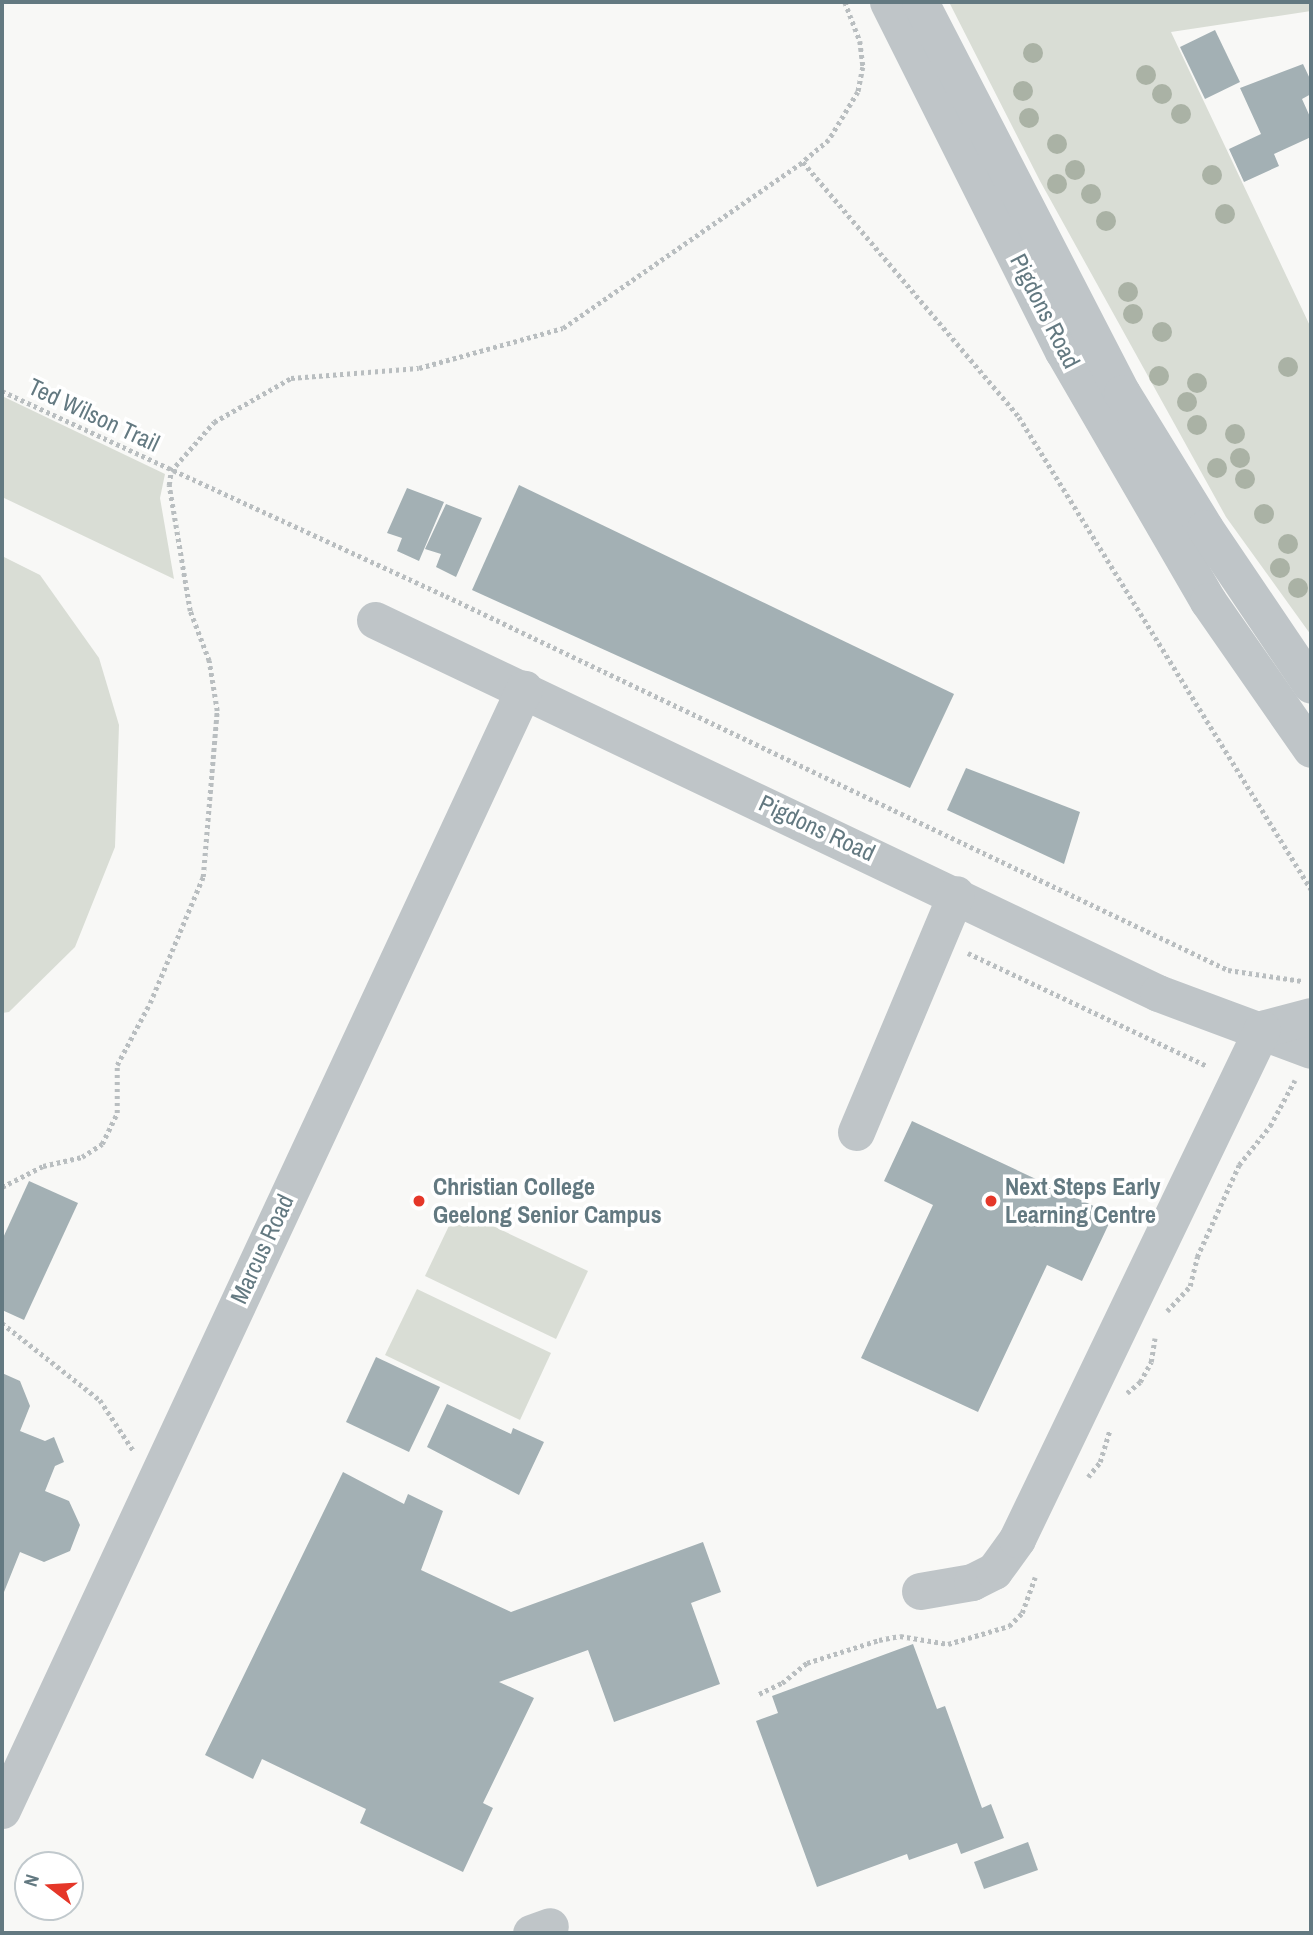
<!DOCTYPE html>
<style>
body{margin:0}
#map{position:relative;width:1313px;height:1935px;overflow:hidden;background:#f8f8f6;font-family:"Archivo Narrow",sans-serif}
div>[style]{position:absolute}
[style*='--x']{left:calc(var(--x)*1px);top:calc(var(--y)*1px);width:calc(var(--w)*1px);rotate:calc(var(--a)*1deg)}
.green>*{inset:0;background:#d9ddd5}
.building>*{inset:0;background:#a3b0b4}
.path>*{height:4.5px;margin-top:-2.25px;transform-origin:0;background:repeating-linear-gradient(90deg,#b9bec0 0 3.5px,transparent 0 7px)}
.minor>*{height:37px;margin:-18.5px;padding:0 18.5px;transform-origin:18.5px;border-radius:18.5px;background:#bfc5c8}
.trees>*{width:20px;height:20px;margin:-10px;border-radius:50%;background:#aab2a5}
.dots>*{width:19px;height:19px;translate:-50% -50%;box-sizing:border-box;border:4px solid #fff;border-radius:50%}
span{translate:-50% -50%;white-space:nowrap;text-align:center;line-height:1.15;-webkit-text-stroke:7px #fff;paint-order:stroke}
.street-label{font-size:24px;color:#637981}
.poi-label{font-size:24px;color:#637981;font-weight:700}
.left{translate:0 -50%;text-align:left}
.frame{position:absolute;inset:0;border:4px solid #637981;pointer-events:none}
.north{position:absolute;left:14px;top:1851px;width:70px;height:70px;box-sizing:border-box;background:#fff;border:2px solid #c1c9cd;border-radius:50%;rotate:287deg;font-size:19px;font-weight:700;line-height:28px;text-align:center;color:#637981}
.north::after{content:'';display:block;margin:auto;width:24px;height:32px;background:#e53729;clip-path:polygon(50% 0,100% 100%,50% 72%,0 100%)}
</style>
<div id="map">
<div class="green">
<i style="clip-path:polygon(949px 2px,1311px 2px,1311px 11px,1171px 32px,1311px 328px,1311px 635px,1226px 517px,1040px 181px)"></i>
<i style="clip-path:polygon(2px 396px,165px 474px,160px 498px,174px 579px,2px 497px)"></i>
<i style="clip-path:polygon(2px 556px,40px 575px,99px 658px,119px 725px,115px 847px,75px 947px,9px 1012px,2px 1013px)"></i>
<i style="clip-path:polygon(457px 1209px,588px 1271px,556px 1339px,425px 1276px)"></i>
<i style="clip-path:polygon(417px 1289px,551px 1353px,520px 1420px,385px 1355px)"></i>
</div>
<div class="building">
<i style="clip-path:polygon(1215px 30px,1240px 82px,1205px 99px,1180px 47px)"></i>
<i style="clip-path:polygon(1303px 64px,1311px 81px,1311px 94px,1302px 99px,1311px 119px,1311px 137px,1274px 154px,1279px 166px,1244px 182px,1229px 149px,1261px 134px,1240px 88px)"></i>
<i style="clip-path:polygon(519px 485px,954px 694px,910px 788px,472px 590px)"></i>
<i style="clip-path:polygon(407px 488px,444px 502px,419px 561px,397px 551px,402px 538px,387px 533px)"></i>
<i style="clip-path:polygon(446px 504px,482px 518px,456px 577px,436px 567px,441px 554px,425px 549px)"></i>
<i style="clip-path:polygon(966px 768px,1080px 812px,1064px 864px,947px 810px)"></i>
<i style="clip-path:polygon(912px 1121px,1113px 1215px,1082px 1281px,1047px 1265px,978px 1412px,861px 1358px,933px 1205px,884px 1181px)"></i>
<i style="clip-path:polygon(29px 1181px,78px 1203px,24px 1320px,2px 1310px,2px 1240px)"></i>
<i style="clip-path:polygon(376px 1357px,440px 1387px,409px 1452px,346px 1422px)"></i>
<i style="clip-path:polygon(2px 1373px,20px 1381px,30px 1406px,20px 1431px,45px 1441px,54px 1437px,64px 1462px,55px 1466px,45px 1491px,69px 1501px,80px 1525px,70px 1551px,44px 1562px,20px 1552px,2px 1597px)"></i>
<i style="clip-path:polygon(447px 1404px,511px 1434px,513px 1428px,544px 1442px,519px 1495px,427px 1447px)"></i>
<i style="clip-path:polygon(343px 1472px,404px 1504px,408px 1494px,443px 1511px,421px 1570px,511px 1612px,703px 1542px,721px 1592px,691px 1603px,720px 1684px,614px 1722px,588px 1650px,499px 1682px,534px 1698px,483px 1803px,493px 1808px,463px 1872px,360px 1823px,366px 1809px,262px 1759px,253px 1779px,205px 1755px)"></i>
<i style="clip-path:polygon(913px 1644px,937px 1709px,945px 1706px,982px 1808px,991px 1804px,1004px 1838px,961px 1854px,957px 1843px,909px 1860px,907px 1854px,817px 1887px,756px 1721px,778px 1713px,772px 1696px)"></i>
<i style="clip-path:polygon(1028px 1842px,1038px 1870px,984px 1889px,974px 1862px)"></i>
</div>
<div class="path">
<i style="--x:845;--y:2;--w:42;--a:69"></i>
<i style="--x:860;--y:41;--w:26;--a:83"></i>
<i style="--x:863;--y:67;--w:25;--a:101"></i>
<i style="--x:858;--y:92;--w:56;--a:121.1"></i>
<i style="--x:829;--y:140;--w:34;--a:140"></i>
<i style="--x:803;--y:162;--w:334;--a:49.7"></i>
<i style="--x:1019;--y:417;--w:555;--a:58.26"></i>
<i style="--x:2;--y:391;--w:489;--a:24.8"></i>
<i style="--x:446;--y:596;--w:867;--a:25.56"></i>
<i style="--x:1228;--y:970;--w:75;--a:8.5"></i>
<i style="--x:968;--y:953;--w:264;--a:25.3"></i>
<i style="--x:2;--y:1187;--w:46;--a:-27.1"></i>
<i style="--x:43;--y:1166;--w:40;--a:-13"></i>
<i style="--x:82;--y:1157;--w:24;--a:-33"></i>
<i style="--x:102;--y:1144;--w:34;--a:-64"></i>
<i style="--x:117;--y:1113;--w:48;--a:-90"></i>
<i style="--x:117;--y:1065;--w:70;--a:-62"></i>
<i style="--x:150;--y:1003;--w:137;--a:-67.2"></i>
<i style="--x:203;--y:877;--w:167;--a:-85.2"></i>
<i style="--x:217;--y:711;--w:51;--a:-99.1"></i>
<i style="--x:209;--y:661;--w:53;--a:-110.8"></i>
<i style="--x:190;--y:611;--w:128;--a:-99.5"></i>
<i style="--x:169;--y:485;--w:14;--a:-82"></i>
<i style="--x:171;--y:471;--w:65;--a:-48.7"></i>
<i style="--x:214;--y:422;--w:89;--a:-29.7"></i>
<i style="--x:291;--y:378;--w:128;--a:-4.5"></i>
<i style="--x:419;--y:368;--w:149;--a:-15.5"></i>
<i style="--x:563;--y:328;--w:292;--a:-34.7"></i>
<i style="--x:1167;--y:1311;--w:34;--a:-47"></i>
<i style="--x:1190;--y:1286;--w:30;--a:-76"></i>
<i style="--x:1197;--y:1257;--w:101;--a:-65.5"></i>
<i style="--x:1239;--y:1165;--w:50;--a:-51.5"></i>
<i style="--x:1270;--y:1126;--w:52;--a:-61.5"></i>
<i style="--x:2;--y:1323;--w:125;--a:38.2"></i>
<i style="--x:100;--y:1400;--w:60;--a:56.6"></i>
<i style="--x:1127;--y:1393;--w:17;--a:-40"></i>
<i style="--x:1140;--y:1382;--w:23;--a:-61"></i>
<i style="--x:1151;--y:1362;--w:24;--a:-81"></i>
<i style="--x:1088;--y:1477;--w:19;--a:-51"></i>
<i style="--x:1100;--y:1462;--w:34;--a:-73"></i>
<i style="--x:759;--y:1694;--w:25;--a:-26"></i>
<i style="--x:782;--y:1683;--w:32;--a:-39"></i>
<i style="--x:807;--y:1663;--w:76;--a:-17.7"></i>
<i style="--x:879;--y:1640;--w:21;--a:-11"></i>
<i style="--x:900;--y:1636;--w:49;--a:9.5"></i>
<i style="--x:948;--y:1644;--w:64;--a:-16.4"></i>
<i style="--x:1009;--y:1626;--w:18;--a:-45"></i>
<i style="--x:1022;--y:1613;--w:38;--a:-70"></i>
</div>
<div class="minor">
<i style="--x:888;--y:2;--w:390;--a:63.4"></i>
<i style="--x:1063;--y:351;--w:289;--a:59.9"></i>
<i style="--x:1208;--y:601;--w:180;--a:55.2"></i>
<i style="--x:920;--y:2;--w:440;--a:62.7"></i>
<i style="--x:1122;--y:393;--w:158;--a:58.4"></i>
<i style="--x:1205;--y:528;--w:189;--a:56"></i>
<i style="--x:375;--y:620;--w:867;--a:25.47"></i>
<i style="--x:1158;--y:993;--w:163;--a:20.4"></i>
<i style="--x:1262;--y:1029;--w:51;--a:-14.9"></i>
<i style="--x:856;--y:1132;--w:258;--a:-67.2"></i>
<i style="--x:920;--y:1591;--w:53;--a:-9.8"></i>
<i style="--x:972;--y:1582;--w:25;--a:-27"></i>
<i style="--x:994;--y:1571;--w:39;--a:-54"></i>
<i style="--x:1017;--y:1539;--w:566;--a:-64.34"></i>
<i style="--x:2;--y:1810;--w:1237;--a:-65.03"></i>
<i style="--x:531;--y:1933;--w:20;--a:-20"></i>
</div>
<div class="trees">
<i style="left:1033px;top:53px"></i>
<i style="left:1146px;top:75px"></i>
<i style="left:1023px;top:91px"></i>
<i style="left:1162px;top:94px"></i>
<i style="left:1181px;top:114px"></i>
<i style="left:1029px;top:118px"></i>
<i style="left:1057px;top:144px"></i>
<i style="left:1075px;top:170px"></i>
<i style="left:1212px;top:175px"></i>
<i style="left:1057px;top:184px"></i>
<i style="left:1091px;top:194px"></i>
<i style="left:1225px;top:214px"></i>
<i style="left:1106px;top:221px"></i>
<i style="left:1128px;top:292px"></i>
<i style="left:1133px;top:314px"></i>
<i style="left:1162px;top:332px"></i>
<i style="left:1288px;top:367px"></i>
<i style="left:1159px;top:376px"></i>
<i style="left:1197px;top:383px"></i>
<i style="left:1187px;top:402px"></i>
<i style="left:1197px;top:425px"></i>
<i style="left:1235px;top:434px"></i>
<i style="left:1240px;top:458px"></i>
<i style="left:1217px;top:468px"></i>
<i style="left:1245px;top:479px"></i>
<i style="left:1264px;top:514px"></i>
<i style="left:1288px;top:544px"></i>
<i style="left:1280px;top:568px"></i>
<i style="left:1298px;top:588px"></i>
</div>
<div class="dots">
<i style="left:419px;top:1201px;background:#e53729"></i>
<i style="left:991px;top:1201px;background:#e53729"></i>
</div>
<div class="street-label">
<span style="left:1045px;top:311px;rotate:63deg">Pigdons Road</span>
<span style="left:94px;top:415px;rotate:25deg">Ted Wilson Trail</span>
<span style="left:817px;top:828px;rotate:25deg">Pigdons Road</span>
<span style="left:262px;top:1249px;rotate:-65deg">Marcus Road</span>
</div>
<div class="poi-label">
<span class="left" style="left:433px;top:1201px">Christian College<br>Geelong Senior Campus</span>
<span class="left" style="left:1005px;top:1201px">Next Steps Early<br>Learning Centre</span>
</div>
<div class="frame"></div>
<div class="north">N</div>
</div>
